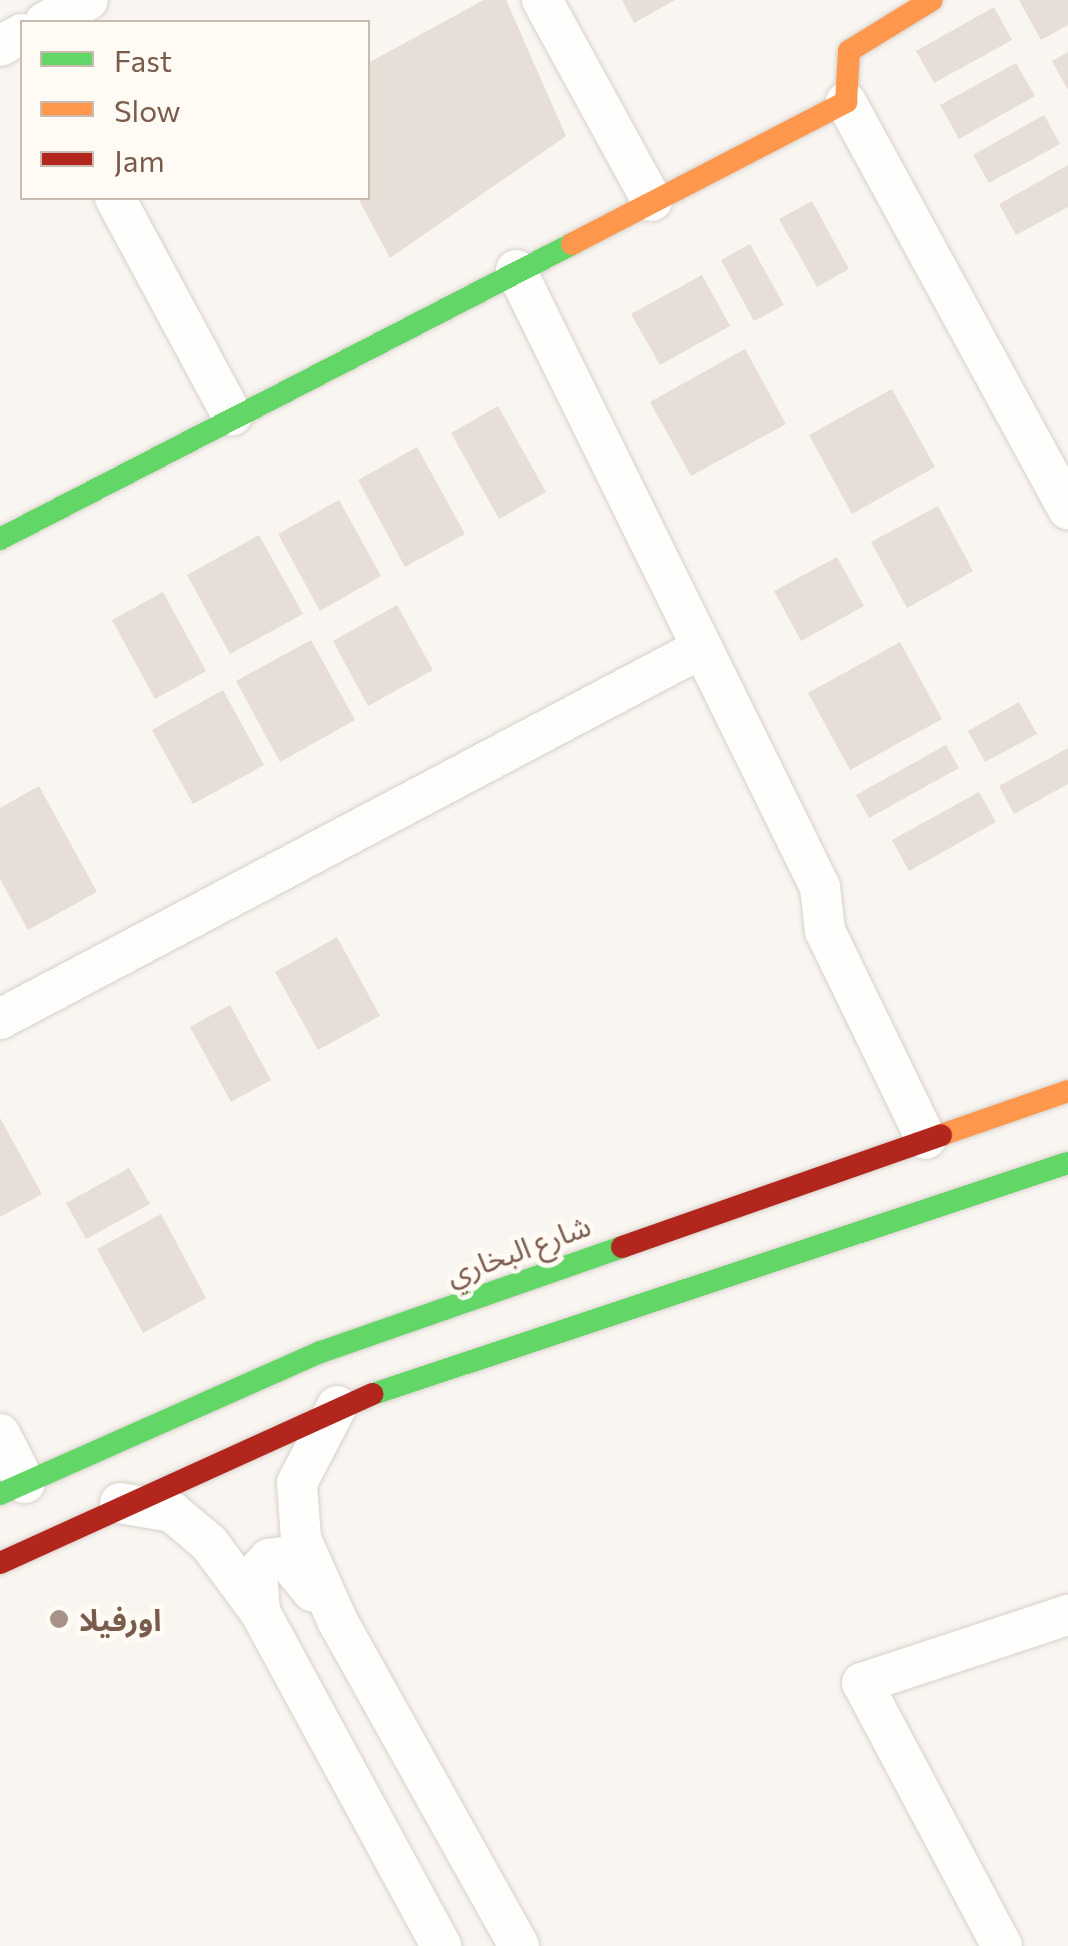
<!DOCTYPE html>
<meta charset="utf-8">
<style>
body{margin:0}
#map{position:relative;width:1068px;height:1946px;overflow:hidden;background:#f9f5f0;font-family:Commissioner,"Noto Sans Arabic",sans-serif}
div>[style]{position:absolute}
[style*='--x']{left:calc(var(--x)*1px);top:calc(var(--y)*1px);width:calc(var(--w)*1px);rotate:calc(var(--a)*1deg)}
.building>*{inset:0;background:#e6ded7}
.roads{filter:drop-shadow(0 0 2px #d7d1cb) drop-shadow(0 0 2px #d7d1cb)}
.street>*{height:40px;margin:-20px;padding:0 20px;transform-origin:20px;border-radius:20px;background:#fefefd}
.fast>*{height:22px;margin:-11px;padding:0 11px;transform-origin:11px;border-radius:11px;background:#63d668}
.slow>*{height:22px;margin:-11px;padding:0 11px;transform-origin:11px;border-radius:11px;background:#ff974d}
.jam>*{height:22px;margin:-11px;padding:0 11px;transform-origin:11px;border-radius:11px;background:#b3261e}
.dots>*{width:28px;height:28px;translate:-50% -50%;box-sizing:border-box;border:5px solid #fffaf3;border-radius:50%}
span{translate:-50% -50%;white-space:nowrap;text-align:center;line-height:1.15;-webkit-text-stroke:10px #fffaf3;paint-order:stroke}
.street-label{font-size:30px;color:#7a5c4d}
.poi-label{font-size:30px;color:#7a5c4d;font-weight:700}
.left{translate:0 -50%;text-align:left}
.legend{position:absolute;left:20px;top:20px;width:350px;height:180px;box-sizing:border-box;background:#fffaf3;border:2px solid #cabbb1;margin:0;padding:12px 18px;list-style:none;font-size:30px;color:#7a5c4d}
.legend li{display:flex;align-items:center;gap:20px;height:50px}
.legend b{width:50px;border:2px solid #cabbb1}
</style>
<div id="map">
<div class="building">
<i style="clip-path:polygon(484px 0,506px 0,566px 136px,390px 258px,358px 198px,368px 198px,368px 63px)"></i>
<i style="clip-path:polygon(622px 0,675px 0,634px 23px)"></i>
<i style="clip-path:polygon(1019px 0,1068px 0,1068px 25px,1041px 40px)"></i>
<i style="clip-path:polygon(994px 7px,1012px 40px,934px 83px,916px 51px)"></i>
<i style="clip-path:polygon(1068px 52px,1068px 90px,1052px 61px)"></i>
<i style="clip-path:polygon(1016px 63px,1035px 96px,959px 139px,940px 105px)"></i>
<i style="clip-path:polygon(1044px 115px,1060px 144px,989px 183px,973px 155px)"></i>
<i style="clip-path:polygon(1068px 165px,1068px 207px,1016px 235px,999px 204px)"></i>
<i style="clip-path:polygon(812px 201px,849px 269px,817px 287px,779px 219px)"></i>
<i style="clip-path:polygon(750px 244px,784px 305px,754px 321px,721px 260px)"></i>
<i style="clip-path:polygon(702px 275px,730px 326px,660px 365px,631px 314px)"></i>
<i style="clip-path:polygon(745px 349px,786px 424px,691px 476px,650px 402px)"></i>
<i style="clip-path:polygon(892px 389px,935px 467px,852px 514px,809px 435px)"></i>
<i style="clip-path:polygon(498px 406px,546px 492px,499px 519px,451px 433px)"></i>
<i style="clip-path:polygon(417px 447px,465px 534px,405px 567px,358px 480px)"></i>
<i style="clip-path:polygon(339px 500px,381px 576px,320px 611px,278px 534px)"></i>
<i style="clip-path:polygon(938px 506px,973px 571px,907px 608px,871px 542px)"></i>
<i style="clip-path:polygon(259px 535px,303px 614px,230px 654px,187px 575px)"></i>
<i style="clip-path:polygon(837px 557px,864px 606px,801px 641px,774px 591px)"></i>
<i style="clip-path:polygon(163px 592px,206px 671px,155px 699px,112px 620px)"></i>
<i style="clip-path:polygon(397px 605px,433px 670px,368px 706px,333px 641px)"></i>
<i style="clip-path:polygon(311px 640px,355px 720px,280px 762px,236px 681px)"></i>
<i style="clip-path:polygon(900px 642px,942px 719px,850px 770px,808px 693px)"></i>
<i style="clip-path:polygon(223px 690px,264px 765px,193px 804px,152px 730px)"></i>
<i style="clip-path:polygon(1019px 702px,1037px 734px,985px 762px,968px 731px)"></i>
<i style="clip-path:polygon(946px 745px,959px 768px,869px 818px,856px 795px)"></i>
<i style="clip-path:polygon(1068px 748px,1068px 784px,1014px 814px,999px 786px)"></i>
<i style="clip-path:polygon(39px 786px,97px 892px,28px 930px,0 879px,0 808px)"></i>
<i style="clip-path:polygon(979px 792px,996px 822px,909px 871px,892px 840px)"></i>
<i style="clip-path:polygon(337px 937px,380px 1016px,318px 1050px,275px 972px)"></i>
<i style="clip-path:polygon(230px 1005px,271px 1080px,231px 1102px,190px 1027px)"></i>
<i style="clip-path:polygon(0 1118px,42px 1194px,0 1217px)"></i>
<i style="clip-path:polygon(129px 1168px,150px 1204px,86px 1239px,66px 1203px)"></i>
<i style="clip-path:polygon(161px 1214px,206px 1298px,143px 1333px,97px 1249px)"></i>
</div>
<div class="roads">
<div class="street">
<i style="--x:542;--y:0;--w:229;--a:61.3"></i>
<i style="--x:45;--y:22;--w:48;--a:-27.1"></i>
<i style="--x:0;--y:46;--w:25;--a:-29"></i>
<i style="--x:846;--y:102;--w:464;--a:61.4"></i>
<i style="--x:115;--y:198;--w:247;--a:61.7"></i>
<i style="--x:516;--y:270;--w:688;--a:63.77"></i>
<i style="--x:820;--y:887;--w:44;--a:83.5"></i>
<i style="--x:825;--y:931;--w:231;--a:64.1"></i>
<i style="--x:0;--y:1019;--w:794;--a:-27.86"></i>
<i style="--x:337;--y:1406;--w:87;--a:117.5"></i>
<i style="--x:297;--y:1483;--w:56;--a:85.9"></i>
<i style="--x:301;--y:1539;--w:91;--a:66"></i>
<i style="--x:338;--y:1622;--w:371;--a:60.8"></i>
<i style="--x:0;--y:1434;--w:55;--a:63"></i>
<i style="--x:120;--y:1503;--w:53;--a:9.8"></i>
<i style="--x:172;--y:1512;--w:48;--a:40"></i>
<i style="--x:209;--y:1543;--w:86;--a:53.5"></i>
<i style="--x:260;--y:1612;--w:380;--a:61.5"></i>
<i style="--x:260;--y:1612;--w:40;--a:-94.3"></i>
<i style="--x:257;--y:1572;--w:18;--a:-47"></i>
<i style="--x:269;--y:1559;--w:15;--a:-8"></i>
<i style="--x:284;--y:1557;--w:45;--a:50.4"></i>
<i style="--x:1002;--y:1946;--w:298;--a:-118"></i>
<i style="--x:862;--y:1683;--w:217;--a:-18.3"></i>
</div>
<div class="fast">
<i style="--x:0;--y:539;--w:644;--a:-27.28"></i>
<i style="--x:373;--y:1394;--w:732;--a:-18.39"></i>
<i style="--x:0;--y:1494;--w:351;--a:-23.9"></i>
<i style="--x:321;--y:1352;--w:319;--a:-19.2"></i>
</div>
<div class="slow">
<i style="--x:572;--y:244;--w:309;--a:-27.4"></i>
<i style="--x:846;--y:102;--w:51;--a:-86.6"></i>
<i style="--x:849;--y:51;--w:97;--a:-31.6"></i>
<i style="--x:941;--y:1135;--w:134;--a:-19.1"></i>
</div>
<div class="jam">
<i style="--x:622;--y:1247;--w:338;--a:-19.3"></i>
<i style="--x:0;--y:1563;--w:409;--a:-24.4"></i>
</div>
</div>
<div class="dots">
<i style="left:59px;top:1619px;background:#a69286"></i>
</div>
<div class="street-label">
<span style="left:518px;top:1249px;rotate:-20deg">شارع البخاري</span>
</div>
<div class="poi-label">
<span class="left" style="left:79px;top:1619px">اورفيلا</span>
</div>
<ul class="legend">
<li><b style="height:12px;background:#63d668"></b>Fast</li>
<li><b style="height:12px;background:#ff974d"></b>Slow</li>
<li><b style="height:12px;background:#b3261e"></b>Jam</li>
</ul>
</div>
